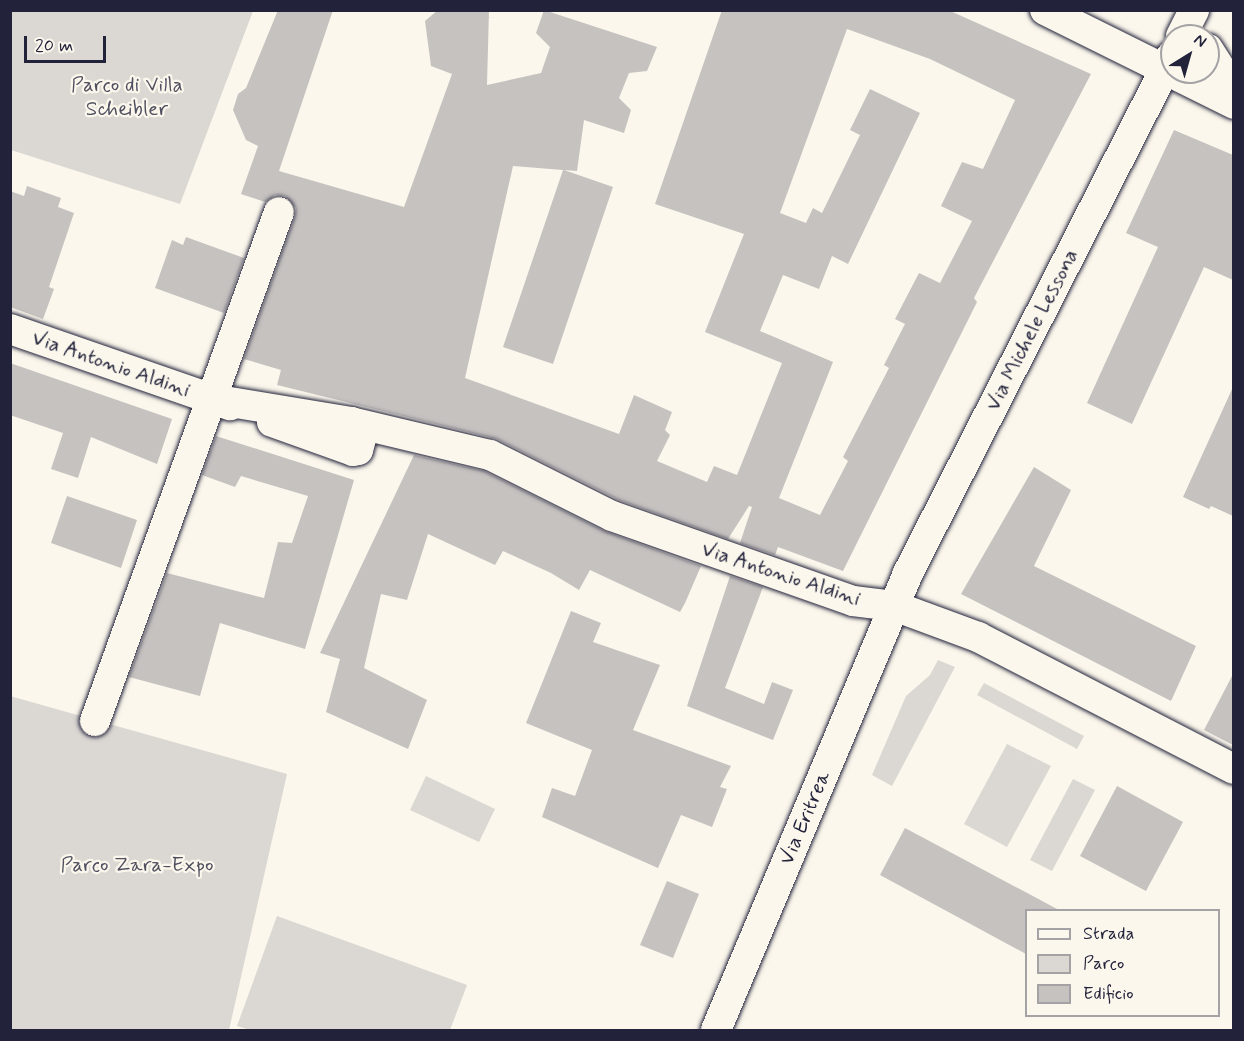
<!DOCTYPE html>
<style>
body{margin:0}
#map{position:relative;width:1244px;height:1041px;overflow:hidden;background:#fbf7ec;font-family:Mynerve,sans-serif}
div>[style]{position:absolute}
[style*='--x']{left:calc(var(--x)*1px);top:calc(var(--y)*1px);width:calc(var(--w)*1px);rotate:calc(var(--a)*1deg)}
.green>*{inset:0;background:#dbd8d3}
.building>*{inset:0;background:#c6c2c0}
.roads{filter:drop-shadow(0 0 2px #22223b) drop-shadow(0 0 2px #22223b)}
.minor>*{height:30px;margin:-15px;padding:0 15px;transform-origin:15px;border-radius:15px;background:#fbf7ec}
span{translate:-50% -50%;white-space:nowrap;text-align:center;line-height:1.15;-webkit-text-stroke:4.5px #fbf7ec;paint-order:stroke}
.park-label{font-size:21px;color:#505061}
.street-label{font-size:21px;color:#22223b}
.frame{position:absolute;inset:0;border:12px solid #22223b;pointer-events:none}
.legend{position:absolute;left:1025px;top:909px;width:195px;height:108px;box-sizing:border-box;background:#fbf7ec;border:2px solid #a4a2a5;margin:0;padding:8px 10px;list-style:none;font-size:18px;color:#22223b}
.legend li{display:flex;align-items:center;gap:12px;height:30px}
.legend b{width:30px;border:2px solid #a4a2a5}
.north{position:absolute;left:1160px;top:24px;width:60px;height:60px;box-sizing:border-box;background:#fbf7ec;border:2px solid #a4a2a5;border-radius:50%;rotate:37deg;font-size:16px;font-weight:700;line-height:24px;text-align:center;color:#22223b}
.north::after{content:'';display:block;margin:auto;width:21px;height:27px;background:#22223b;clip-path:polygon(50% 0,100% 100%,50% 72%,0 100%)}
.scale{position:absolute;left:24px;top:36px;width:82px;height:27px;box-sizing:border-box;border:3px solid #22223b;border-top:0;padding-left:8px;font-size:18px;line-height:21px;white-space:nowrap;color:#22223b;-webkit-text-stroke:4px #fbf7ec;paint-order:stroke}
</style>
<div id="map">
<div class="green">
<i style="clip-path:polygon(11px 10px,253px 11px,180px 204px,11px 150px)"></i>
<i style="clip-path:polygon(938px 660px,955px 667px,892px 786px,872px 775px,906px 696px,930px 675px)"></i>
<i style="clip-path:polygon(984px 683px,1084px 736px,1077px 749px,977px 695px)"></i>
<i style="clip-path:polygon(10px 696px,287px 774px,229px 1030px,11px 1030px)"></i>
<i style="clip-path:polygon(1007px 744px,1051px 766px,1007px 847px,964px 824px)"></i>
<i style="clip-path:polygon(426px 776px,495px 809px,479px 842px,410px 810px)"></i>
<i style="clip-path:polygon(1073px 779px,1095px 790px,1052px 871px,1030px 860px)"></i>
<i style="clip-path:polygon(277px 916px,467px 985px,450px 1030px,250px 1030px,237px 1026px)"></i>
</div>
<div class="building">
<i style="clip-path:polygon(evenodd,278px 10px,333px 10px,279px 171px,404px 207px,452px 74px,431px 66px,425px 21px,438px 10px,489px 10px,487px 85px,541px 73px,550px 47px,536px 33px,544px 10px,657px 47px,647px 71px,629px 73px,619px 98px,631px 110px,624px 133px,584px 120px,577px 171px,564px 170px,613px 187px,553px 364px,503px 347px,563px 170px,513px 166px,465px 378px,619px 434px,634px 395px,672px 412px,665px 430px,670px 435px,657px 461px,707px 482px,714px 466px,737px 475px,782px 363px,705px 332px,744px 234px,655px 204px,722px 10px,948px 10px,1091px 74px,974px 298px,977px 302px,843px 571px,778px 547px,775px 555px,740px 543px,752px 507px,749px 506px,728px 539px,619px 500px,497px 439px,277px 385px,281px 370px,244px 359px,295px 217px,296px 208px,285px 196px,275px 195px,265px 202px,241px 194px,258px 146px,246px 140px,233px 110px,238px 94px,246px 88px,278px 10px,847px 29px,930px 59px,1015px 100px,983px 169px,962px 162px,941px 206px,972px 221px,940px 283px,919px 273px,895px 319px,905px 324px,884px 365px,889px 368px,843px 457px,848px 461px,820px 515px,779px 498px,833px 362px,760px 331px,783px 275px,819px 289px,832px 256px,848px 264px,920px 113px,870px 89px,850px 130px,860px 135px,822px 213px,813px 208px,806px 223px,780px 213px,847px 29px)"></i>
<i style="clip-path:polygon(1174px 130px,1233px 155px,1233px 280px,1204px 267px,1132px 424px,1087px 403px,1158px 247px,1126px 233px)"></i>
<i style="clip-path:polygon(27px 186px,61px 198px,58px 207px,74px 213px,49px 287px,54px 289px,43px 319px,10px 307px,10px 191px,24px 196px)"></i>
<i style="clip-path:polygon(186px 237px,244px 258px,224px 313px,155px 288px,172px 240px,183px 245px)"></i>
<i style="clip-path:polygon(10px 363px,172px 419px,157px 464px,91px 437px,78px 478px,51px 469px,63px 433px,10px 415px)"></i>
<i style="clip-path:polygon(1233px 387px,1233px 516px,1211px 506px,1209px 509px,1183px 497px)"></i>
<i style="clip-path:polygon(216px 436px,354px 480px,305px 649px,220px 623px,200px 696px,129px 677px,167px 573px,264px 598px,278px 542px,292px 543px,308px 496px,241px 476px,235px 487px,202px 475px)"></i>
<i style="clip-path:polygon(414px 455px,484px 471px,604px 531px,701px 566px,685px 603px,680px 612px,590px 570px,579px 590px,551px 573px,503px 551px,495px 565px,428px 534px,407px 600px,381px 594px,364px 668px,427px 700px,408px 749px,326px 712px,340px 659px,320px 653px)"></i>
<i style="clip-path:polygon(1034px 467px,1071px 490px,1034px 566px,1196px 646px,1171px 701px,961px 594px)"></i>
<i style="clip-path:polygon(67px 496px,137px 520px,121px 568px,51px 543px)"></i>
<i style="clip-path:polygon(730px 576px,763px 587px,725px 688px,764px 704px,772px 682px,793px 690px,773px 740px,687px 706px)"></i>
<i style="clip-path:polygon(571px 611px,601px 623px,593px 642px,660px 665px,633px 730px,731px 766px,720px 787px,727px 789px,712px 827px,681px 815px,658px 868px,542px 817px,552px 788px,575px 796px,592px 750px,526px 723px)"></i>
<i style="clip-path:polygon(1233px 674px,1233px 745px,1204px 730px)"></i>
<i style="clip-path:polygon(1117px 786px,1183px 822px,1146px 891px,1080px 856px)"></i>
<i style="clip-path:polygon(905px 828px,1059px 910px,1026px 910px,1026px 954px,880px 875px)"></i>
<i style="clip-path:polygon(667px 881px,699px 894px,673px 958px,640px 945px)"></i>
</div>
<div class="roads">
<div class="minor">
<i style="--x:1045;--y:10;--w:211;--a:26.4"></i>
<i style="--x:1181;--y:36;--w:29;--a:-63"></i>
<i style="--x:1208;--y:49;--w:49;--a:57.6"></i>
<i style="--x:10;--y:329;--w:233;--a:19.1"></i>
<i style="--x:212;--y:399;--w:141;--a:9.4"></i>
<i style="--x:351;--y:422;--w:143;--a:13.4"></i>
<i style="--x:490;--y:455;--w:136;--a:26.6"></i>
<i style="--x:612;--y:516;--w:256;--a:19.4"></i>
<i style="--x:853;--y:601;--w:41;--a:7"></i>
<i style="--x:894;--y:606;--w:90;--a:20.3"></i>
<i style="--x:978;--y:637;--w:288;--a:27.3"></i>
<i style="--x:272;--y:422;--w:86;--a:19.7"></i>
<i style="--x:353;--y:451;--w:5;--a:-11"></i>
<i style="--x:358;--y:450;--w:16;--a:-75"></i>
<i style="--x:362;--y:435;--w:17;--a:-130"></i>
<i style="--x:95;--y:721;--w:541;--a:-70.13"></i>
<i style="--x:716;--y:1030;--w:496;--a:-67.2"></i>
<i style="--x:908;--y:573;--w:581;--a:-62.99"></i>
</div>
</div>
<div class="park-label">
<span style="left:127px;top:97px">Parco di Villa<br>Scheibler</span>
<span style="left:137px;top:865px">Parco Zara-Expo</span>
</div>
<div class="street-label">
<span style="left:1032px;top:330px;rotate:-63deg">Via Michele Lessona</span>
<span style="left:111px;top:364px;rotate:19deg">Via Antonio Aldini</span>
<span style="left:781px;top:574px;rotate:18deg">Via Antonio Aldini</span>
<span style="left:805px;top:818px;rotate:-67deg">Via Eritrea</span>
</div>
<div class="frame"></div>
<ul class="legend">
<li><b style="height:8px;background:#fbf7ec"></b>Strada</li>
<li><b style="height:16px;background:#dbd8d3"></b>Parco</li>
<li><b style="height:16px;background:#c6c2c0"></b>Edificio</li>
</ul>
<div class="north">N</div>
<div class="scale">20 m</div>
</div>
